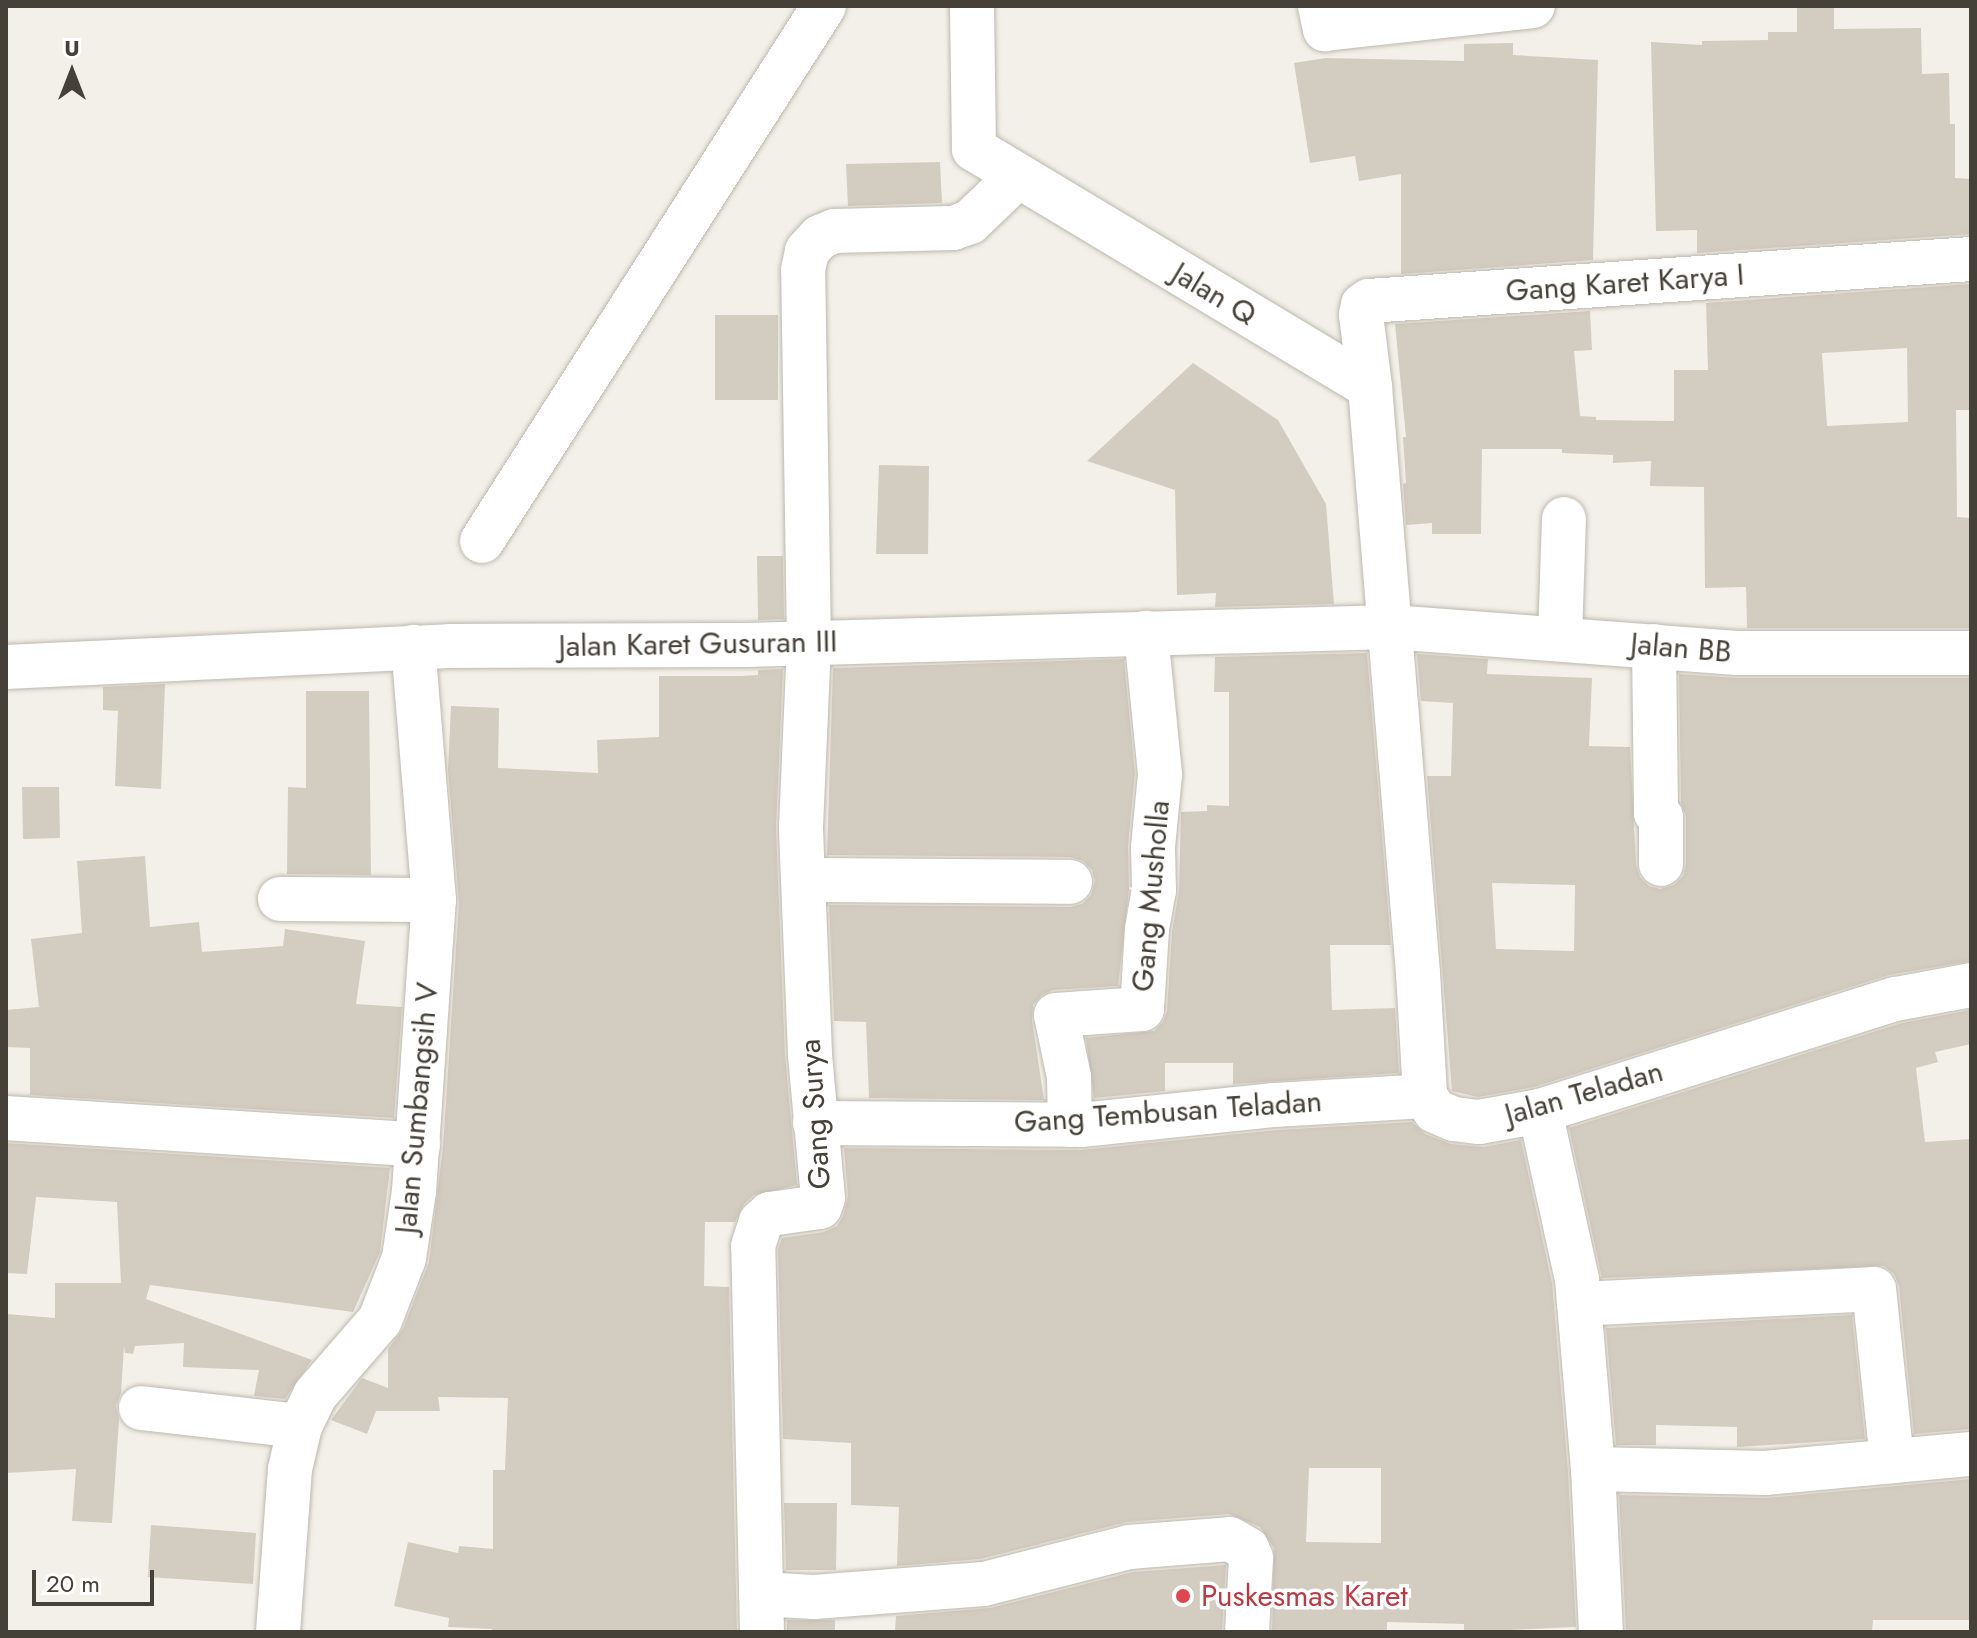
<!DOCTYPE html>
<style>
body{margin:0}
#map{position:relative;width:1977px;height:1638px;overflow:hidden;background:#f3f0e9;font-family:Jost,sans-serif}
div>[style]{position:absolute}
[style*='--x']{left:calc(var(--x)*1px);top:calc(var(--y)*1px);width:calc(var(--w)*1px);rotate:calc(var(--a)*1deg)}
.building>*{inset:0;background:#d3ccc0}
.roads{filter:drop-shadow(0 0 2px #bdb8ad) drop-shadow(0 0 2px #bdb8ad)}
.minor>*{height:44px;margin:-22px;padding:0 22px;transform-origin:22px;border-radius:22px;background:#fff}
.dots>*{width:22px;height:22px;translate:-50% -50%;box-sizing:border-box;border:4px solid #fff;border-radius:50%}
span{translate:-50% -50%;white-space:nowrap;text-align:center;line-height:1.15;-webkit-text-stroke:7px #fff;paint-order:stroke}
.street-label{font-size:30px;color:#464138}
.health-label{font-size:30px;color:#be3a42}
.left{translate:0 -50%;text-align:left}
.frame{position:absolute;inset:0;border:8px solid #464138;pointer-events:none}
.north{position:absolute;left:32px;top:32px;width:80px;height:80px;-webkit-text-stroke:6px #fff;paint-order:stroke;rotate:0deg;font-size:22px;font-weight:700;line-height:32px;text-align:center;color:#464138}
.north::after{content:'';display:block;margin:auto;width:28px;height:36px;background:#464138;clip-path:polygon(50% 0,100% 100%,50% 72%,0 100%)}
.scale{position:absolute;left:32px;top:1570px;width:122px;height:36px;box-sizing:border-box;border:4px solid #464138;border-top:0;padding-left:10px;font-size:24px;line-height:28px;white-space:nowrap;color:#464138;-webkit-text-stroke:6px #fff;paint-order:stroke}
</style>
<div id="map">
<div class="building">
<i style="clip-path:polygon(1797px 6px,1834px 6px,1834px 29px,1921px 28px,1922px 74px,1949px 73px,1950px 124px,1955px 124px,1955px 178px,1971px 179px,1971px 234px,1697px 253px,1697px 230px,1656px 231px,1651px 42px,1702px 45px,1702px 41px,1768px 40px,1768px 32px,1797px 32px)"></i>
<i style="clip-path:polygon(1513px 43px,1513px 55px,1598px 60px,1593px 260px,1401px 274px,1401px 174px,1359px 181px,1355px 156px,1310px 163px,1294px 63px,1326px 58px,1464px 61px,1464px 44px)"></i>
<i style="clip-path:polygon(940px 162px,942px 203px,848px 206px,846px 164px)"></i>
<i style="clip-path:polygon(evenodd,1971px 284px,1971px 410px,1956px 410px,1957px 517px,1971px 518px,1971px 628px,1747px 628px,1746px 587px,1705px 588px,1704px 487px,1650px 486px,1651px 461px,1613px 463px,1613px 455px,1562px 453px,1562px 449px,1482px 449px,1481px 534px,1432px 534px,1432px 523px,1406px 525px,1403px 484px,1406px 483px,1403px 437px,1406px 437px,1395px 324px,1590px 311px,1592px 350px,1574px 351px,1580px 416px,1596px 417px,1596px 420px,1674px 421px,1674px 370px,1708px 370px,1706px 303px,1971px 284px,1907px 348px,1908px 422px,1827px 426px,1822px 353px,1907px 348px)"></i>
<i style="clip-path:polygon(715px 315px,778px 315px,778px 400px,715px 400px)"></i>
<i style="clip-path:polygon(1193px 363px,1278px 420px,1326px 504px,1334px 604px,1215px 607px,1216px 593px,1177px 595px,1175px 490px,1087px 461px)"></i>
<i style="clip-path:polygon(879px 465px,929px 466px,928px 554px,876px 554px)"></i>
<i style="clip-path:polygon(757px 556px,783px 556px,784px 619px,758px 620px)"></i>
<i style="clip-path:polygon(1367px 653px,1391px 945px,1330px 945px,1332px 1010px,1395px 1008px,1399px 1073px,1233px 1084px,1233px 1063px,1165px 1063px,1165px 1091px,1094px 1098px,1086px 1038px,1154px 1031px,1163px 1022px,1167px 1011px,1172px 932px,1179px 891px,1181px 812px,1207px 811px,1207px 805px,1229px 806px,1229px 692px,1214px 692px,1215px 657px)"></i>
<i style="clip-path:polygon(evenodd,1417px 654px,1488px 659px,1487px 674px,1592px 678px,1589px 746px,1630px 747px,1636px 865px,1640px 877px,1649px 886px,1660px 889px,1674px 885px,1683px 876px,1686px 864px,1686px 817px,1681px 803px,1679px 674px,1737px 678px,1971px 678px,1971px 961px,1889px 975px,1534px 1087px,1478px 1097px,1452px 1091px,1427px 776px,1451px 776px,1453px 703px,1421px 701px,1417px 654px,1492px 883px,1575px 885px,1574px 951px,1496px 949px,1492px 883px)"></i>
<i style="clip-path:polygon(1124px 659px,1135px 774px,1128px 845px,1129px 889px,1118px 986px,1053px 990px,1042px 995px,1033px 1005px,1032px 1020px,1044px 1100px,869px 1098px,866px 1022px,834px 1021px,829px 905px,1070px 907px,1082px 904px,1091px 895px,1095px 881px,1092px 870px,1083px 861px,1070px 857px,827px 855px,833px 668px)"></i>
<i style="clip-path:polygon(783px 669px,776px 828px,785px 1055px,797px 1185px,754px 1195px,744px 1204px,735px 1222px,705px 1222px,704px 1286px,729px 1287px,737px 1632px,492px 1632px,492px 1629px,448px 1627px,449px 1618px,394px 1606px,408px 1542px,458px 1553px,459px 1546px,493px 1549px,493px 1470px,505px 1470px,508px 1398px,438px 1397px,440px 1411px,376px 1411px,367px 1434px,331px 1420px,362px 1378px,388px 1388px,388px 1349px,403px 1329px,429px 1262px,443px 1147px,459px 902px,448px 770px,451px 706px,499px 708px,498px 768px,598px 773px,597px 740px,659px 737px,659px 676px,741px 676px,758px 675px,758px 670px)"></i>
<i style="clip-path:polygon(165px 684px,161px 789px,115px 786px,118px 711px,103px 710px,103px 687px)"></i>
<i style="clip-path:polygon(306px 691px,369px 691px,371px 875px,287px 874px,288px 787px,306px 788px)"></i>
<i style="clip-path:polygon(22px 787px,59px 787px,60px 838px,23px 839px)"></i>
<i style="clip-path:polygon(145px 856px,150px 927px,199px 922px,202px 952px,283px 946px,285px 929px,365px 941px,356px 1004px,402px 1007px,394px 1118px,30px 1095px,30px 1048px,6px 1047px,6px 1010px,39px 1007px,31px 939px,82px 933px,77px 861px)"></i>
<i style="clip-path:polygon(1971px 1010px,1971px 1044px,1935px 1052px,1938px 1062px,1916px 1068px,1925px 1142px,1971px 1139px,1971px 1429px,1914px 1434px,1899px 1286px,1894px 1274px,1884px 1266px,1602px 1278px,1569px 1128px,1902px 1023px)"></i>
<i style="clip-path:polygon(evenodd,1412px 1122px,1425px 1134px,1451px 1144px,1483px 1147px,1521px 1140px,1552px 1283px,1568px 1471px,1576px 1627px,1464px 1632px,1464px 1624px,1387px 1622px,1387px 1632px,1272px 1632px,1274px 1548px,1260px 1527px,1229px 1514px,1127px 1522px,980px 1559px,897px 1566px,899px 1507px,851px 1505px,851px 1443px,783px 1439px,778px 1250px,782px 1238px,824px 1232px,837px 1226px,843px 1216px,848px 1196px,844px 1148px,1081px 1150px,1277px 1130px,1412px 1122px,1309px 1468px,1381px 1468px,1381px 1543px,1306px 1542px,1309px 1468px)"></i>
<i style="clip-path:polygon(6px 1143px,390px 1168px,380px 1252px,353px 1312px,150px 1285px,146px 1299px,312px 1360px,285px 1399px,254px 1396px,259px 1370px,183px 1367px,184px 1343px,135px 1346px,133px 1354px,125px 1353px,124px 1346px,121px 1393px,116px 1406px,119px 1420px,112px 1523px,72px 1521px,76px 1469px,6px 1473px,6px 1314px,55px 1318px,55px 1283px,121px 1283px,117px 1202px,36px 1197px,27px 1274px,6px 1273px)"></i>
<i style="clip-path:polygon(1852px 1315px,1865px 1439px,1737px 1447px,1737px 1427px,1656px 1425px,1656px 1445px,1616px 1445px,1606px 1328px)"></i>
<i style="clip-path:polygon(1971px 1479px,1971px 1620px,1873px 1620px,1872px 1631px,1626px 1631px,1619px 1495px,1767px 1498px)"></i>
<i style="clip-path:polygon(784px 1503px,837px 1503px,836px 1570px,786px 1570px)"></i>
<i style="clip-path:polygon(151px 1525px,256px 1533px,253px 1584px,148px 1577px)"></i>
<i style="clip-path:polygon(1226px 1565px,1222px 1632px,895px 1632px,896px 1616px,990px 1608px,1133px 1572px)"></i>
<i style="clip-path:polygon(787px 1620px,835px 1620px,835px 1632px,787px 1632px)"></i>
</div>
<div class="roads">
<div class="minor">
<i style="--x:972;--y:6;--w:143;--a:89.2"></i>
<i style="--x:974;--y:149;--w:462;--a:31"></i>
<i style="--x:1370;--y:387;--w:588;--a:85.32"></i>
<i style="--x:1418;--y:973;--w:123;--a:86.7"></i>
<i style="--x:1425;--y:1096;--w:18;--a:56"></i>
<i style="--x:1435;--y:1111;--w:21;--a:23"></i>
<i style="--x:1454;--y:1119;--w:25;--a:7"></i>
<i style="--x:1479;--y:1122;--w:62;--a:-10.2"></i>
<i style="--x:1540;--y:1111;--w:373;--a:-17.5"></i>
<i style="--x:1896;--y:999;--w:76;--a:-10.6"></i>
<i style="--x:1320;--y:6;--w:24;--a:78"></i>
<i style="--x:1325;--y:29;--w:209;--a:-6.3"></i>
<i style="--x:1370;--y:387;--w:73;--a:-97.1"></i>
<i style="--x:1361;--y:315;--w:10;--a:-79"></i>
<i style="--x:1363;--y:305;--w:7;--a:-34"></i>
<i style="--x:1369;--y:301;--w:603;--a:-3.99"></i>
<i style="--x:482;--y:541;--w:635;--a:-57.41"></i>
<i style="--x:1560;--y:638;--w:119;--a:-88.1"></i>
<i style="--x:1654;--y:646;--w:167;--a:89.3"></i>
<i style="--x:1656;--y:813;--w:6;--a:39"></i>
<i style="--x:1661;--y:817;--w:47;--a:90"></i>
<i style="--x:6;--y:667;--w:443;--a:-2.7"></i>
<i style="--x:449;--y:646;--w:297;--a:-0.2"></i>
<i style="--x:746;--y:645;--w:645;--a:-1.6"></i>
<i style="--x:1391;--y:627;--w:347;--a:4.3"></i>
<i style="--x:1737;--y:653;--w:234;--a:0"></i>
<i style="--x:803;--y:880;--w:267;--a:0.4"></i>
<i style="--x:280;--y:899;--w:154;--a:0.4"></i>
<i style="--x:1540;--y:1111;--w:172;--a:77.6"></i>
<i style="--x:1577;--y:1279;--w:191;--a:85.2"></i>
<i style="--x:1593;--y:1469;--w:163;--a:87.2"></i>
<i style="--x:6;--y:1118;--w:413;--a:3.7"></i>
<i style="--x:815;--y:1123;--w:266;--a:0.4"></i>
<i style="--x:1081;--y:1125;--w:195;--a:-5.9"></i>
<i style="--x:1275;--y:1105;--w:150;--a:-3.4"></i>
<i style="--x:1070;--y:1125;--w:48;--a:-91.2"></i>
<i style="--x:1069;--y:1077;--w:63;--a:-101.8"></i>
<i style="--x:1056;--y:1015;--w:86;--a:-4"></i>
<i style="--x:1142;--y:1009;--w:80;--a:-86.4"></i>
<i style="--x:1147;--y:929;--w:39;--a:-80"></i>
<i style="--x:1154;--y:891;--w:44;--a:-91.3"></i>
<i style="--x:1153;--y:847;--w:73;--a:-84.5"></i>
<i style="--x:1160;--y:774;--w:142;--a:-95.7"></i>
<i style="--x:1579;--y:1304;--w:295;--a:-2.9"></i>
<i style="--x:1874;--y:1289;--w:173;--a:84"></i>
<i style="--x:141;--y:1408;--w:160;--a:6.5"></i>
<i style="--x:1593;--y:1469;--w:172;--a:1.3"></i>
<i style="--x:1765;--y:1473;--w:207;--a:-5.3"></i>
<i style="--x:761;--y:1594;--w:53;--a:3.2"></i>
<i style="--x:814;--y:1597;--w:170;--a:-4.4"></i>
<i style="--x:984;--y:1584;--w:150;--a:-14.3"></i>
<i style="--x:1129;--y:1547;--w:101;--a:-4.5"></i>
<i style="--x:1230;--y:1539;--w:20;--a:30"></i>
<i style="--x:1247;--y:1549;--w:10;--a:66"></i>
<i style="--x:1251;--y:1558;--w:74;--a:93.1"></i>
<i style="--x:278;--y:1632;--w:163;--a:-85.8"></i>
<i style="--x:290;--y:1469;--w:44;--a:-76.9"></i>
<i style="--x:300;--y:1426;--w:34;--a:-64"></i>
<i style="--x:315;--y:1395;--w:99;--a:-49.1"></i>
<i style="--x:380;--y:1320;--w:66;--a:-68.8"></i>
<i style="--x:404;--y:1258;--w:68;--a:-81.5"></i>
<i style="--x:414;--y:1191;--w:292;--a:-86.1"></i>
<i style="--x:434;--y:900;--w:254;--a:-94.7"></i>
<i style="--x:762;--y:1632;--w:386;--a:-91.3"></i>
<i style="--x:753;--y:1246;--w:25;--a:-72"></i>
<i style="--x:761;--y:1222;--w:12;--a:-42"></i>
<i style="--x:770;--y:1214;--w:50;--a:-8"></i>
<i style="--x:820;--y:1207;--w:9;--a:-72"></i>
<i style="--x:823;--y:1198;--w:145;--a:-95.2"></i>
<i style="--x:810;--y:1054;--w:227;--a:-92.3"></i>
<i style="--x:801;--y:827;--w:184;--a:-87.5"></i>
<i style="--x:809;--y:643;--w:373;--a:-90.9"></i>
<i style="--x:803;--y:270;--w:19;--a:-78"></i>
<i style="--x:807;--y:251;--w:19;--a:-47"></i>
<i style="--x:820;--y:237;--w:15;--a:-23"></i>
<i style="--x:834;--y:231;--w:119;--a:-1.4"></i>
<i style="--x:953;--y:228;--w:18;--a:-19"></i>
<i style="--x:970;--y:222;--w:66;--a:-43.8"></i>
</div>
</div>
<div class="dots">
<i style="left:1183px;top:1596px;background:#e0444e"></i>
</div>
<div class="street-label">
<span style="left:1625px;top:283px;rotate:-4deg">Gang Karet Karya I</span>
<span style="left:1214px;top:294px;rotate:31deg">Jalan Q</span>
<span style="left:698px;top:644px;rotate:-1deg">Jalan Karet Gusuran III</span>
<span style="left:1681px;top:648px;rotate:5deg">Jalan BB</span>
<span style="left:1151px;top:896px;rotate:-85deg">Gang Musholla</span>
<span style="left:1584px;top:1093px;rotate:-16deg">Jalan Teladan</span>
<span style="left:417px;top:1108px;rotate:-85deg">Jalan Sumbangsih V</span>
<span style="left:1168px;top:1112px;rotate:-4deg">Gang Tembusan Teladan</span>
<span style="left:815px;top:1114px;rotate:-94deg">Gang Surya</span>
</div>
<div class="health-label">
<span class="left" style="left:1201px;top:1596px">Puskesmas Karet</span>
</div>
<div class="frame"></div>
<div class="north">U</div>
<div class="scale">20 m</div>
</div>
